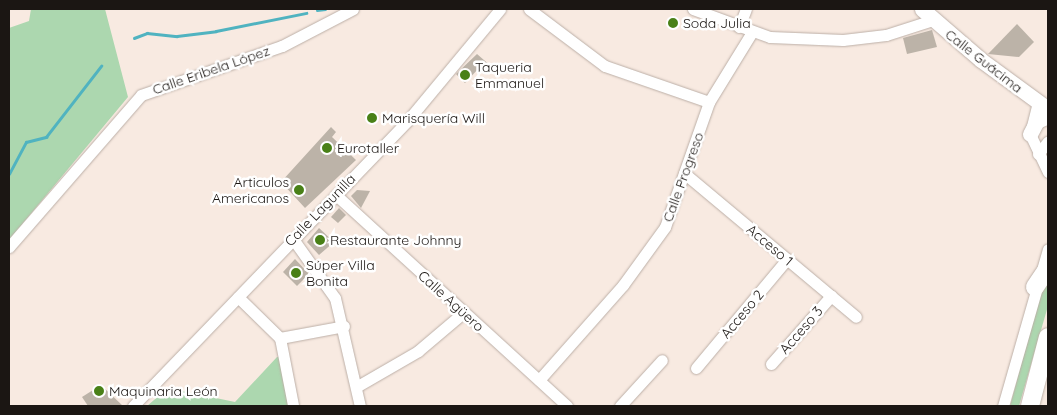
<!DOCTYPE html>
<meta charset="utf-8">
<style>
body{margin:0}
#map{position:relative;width:1057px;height:415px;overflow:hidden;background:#f8eae1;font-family:Quicksand,sans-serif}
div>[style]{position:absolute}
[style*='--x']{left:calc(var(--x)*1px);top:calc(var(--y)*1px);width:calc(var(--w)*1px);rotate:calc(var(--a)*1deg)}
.green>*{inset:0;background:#acd7af}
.stream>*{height:2.5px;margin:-1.25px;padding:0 1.25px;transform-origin:1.25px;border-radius:1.25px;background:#50b3c0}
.building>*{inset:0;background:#bcb3a8}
.roads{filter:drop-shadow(0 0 1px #bcafa7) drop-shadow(0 0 1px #bcafa7)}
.minor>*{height:11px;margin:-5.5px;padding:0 5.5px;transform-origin:5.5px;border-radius:5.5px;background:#fff}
.major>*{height:15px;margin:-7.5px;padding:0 7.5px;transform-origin:7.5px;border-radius:7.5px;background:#fff}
.highway>*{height:18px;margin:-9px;padding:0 9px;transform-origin:9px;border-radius:9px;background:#fff}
.dots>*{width:14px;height:14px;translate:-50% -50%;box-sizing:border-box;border:2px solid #fff;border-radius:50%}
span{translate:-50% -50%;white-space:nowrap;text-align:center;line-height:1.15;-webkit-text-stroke:5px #fff;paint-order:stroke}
.poi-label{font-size:14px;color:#1b1613}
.left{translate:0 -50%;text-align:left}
.right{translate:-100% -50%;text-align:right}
.street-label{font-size:14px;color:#1b1613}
.frame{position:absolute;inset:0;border:10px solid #1b1613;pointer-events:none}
</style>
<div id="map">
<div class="green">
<i style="clip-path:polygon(31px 9px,105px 9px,128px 97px,9px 240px,9px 28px,29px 21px)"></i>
<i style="clip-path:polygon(1048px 278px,1048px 306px,1019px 406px,1010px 406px,1042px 287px)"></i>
<i style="clip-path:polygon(277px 357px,281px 357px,288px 406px,147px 406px,168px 388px,235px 402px)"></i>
</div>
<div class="stream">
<i style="--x:317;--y:10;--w:8;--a:-7"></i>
<i style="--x:134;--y:38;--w:14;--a:-21"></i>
<i style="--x:147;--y:33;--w:30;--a:6"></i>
<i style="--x:177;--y:36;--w:39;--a:-7"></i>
<i style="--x:216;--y:31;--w:92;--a:-11.3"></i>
<i style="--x:9;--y:174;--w:36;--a:-62"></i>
<i style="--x:26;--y:142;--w:21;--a:-14"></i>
<i style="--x:46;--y:137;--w:90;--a:-52.2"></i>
</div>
<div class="building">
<i style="clip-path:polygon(1017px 24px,1034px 42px,1019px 57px,988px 54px)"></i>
<i style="clip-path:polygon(932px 30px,937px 47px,907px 54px,903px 38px)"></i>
<i style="clip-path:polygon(477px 54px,492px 67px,486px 74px,479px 68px,465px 83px,456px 74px)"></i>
<i style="clip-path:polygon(331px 127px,336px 132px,332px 137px,356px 160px,305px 208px,281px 182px)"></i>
<i style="clip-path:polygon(357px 190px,370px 191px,361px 208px,351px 196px)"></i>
<i style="clip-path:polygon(339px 208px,346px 215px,338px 223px,331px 217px)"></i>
<i style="clip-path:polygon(319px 228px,334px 242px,319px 255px,307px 242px)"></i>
<i style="clip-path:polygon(295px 259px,309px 274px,297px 286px,283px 272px)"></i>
<i style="clip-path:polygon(101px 385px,123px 406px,88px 406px,82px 397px)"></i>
</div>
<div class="roads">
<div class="minor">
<i style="--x:529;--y:9;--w:95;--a:36.9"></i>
<i style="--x:605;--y:66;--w:110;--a:19.1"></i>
<i style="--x:693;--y:9;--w:82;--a:20"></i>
<i style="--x:770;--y:37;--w:73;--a:2.4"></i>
<i style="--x:843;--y:40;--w:43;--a:-6.6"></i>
<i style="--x:886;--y:35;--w:49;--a:-17.7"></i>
<i style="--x:739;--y:27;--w:19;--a:-69"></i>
<i style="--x:1038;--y:102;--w:33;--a:104"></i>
<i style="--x:1030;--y:134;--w:42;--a:64.7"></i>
<i style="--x:1038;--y:154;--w:16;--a:-52"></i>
<i style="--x:684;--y:173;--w:224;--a:39.9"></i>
<i style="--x:336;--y:195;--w:313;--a:42.4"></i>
<i style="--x:293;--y:239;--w:72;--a:54.6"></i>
<i style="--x:335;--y:298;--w:111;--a:77"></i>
<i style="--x:9;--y:247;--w:201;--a:-49"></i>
<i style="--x:141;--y:95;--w:149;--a:-19.2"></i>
<i style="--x:282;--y:46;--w:80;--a:-27.5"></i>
<i style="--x:238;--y:297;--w:59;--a:44.3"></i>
<i style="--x:280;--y:338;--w:68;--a:79"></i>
<i style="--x:280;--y:338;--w:65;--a:-10.6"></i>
<i style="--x:771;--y:364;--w:91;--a:-48.6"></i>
<i style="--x:696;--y:368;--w:142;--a:-50.1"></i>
<i style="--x:539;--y:380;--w:127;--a:-48.5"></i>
<i style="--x:623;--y:285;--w:72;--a:-54.1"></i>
<i style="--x:665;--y:227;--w:133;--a:-70.6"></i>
<i style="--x:709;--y:102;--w:82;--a:-58.4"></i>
<i style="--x:356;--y:387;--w:72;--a:-30.1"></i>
<i style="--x:418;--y:351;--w:60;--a:-40.3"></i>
<i style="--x:133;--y:406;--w:397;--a:-46.1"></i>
<i style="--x:408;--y:120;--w:144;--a:-50.3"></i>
<i style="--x:620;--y:406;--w:62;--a:-47.6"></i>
<i style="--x:1003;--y:406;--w:163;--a:-74"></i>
</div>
<div class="major">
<i style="--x:922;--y:9;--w:78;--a:40.8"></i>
<i style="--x:981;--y:60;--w:83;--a:36.2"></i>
<i style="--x:1030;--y:134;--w:15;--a:-62"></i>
<i style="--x:1037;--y:121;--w:12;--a:-24"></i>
</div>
<div class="highway">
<i style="--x:1035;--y:287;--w:23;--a:-56"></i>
<i style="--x:1030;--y:406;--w:71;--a:-75.4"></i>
</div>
</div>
<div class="dots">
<i style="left:673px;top:23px;background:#498017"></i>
<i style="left:465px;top:75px;background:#498017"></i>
<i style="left:372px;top:118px;background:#498017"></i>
<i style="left:327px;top:148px;background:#498017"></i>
<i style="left:299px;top:190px;background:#498017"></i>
<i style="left:320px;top:240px;background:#498017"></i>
<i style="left:296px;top:273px;background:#498017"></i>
<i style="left:99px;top:391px;background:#498017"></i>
</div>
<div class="poi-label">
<span class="left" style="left:683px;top:23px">Soda Julia</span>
<span class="left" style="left:475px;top:75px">Taqueria<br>Emmanuel</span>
<span class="left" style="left:382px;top:118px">Marisquería Will</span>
<span class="left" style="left:337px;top:148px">Eurotaller</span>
<span class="right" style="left:289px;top:190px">Articulos<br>Americanos</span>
<span class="left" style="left:330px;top:240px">Restaurante Johnny</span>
<span class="left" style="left:306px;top:273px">Súper Villa<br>Bonita</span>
<span class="left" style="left:109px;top:391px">Maquinaria León</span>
</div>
<div class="street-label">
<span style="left:984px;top:61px;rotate:38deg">Calle Guácima</span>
<span style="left:211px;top:70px;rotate:-19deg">Calle Eribela López</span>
<span style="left:683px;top:177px;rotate:-70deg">Calle Progreso</span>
<span style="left:320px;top:210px;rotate:-46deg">Calle Lagunilla</span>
<span style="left:770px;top:245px;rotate:40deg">Acceso 1</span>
<span style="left:451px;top:301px;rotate:42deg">Calle Agüero</span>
<span style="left:742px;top:314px;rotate:-50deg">Acceso 2</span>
<span style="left:801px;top:330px;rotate:-49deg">Acceso 3</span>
</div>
<div class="frame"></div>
</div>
